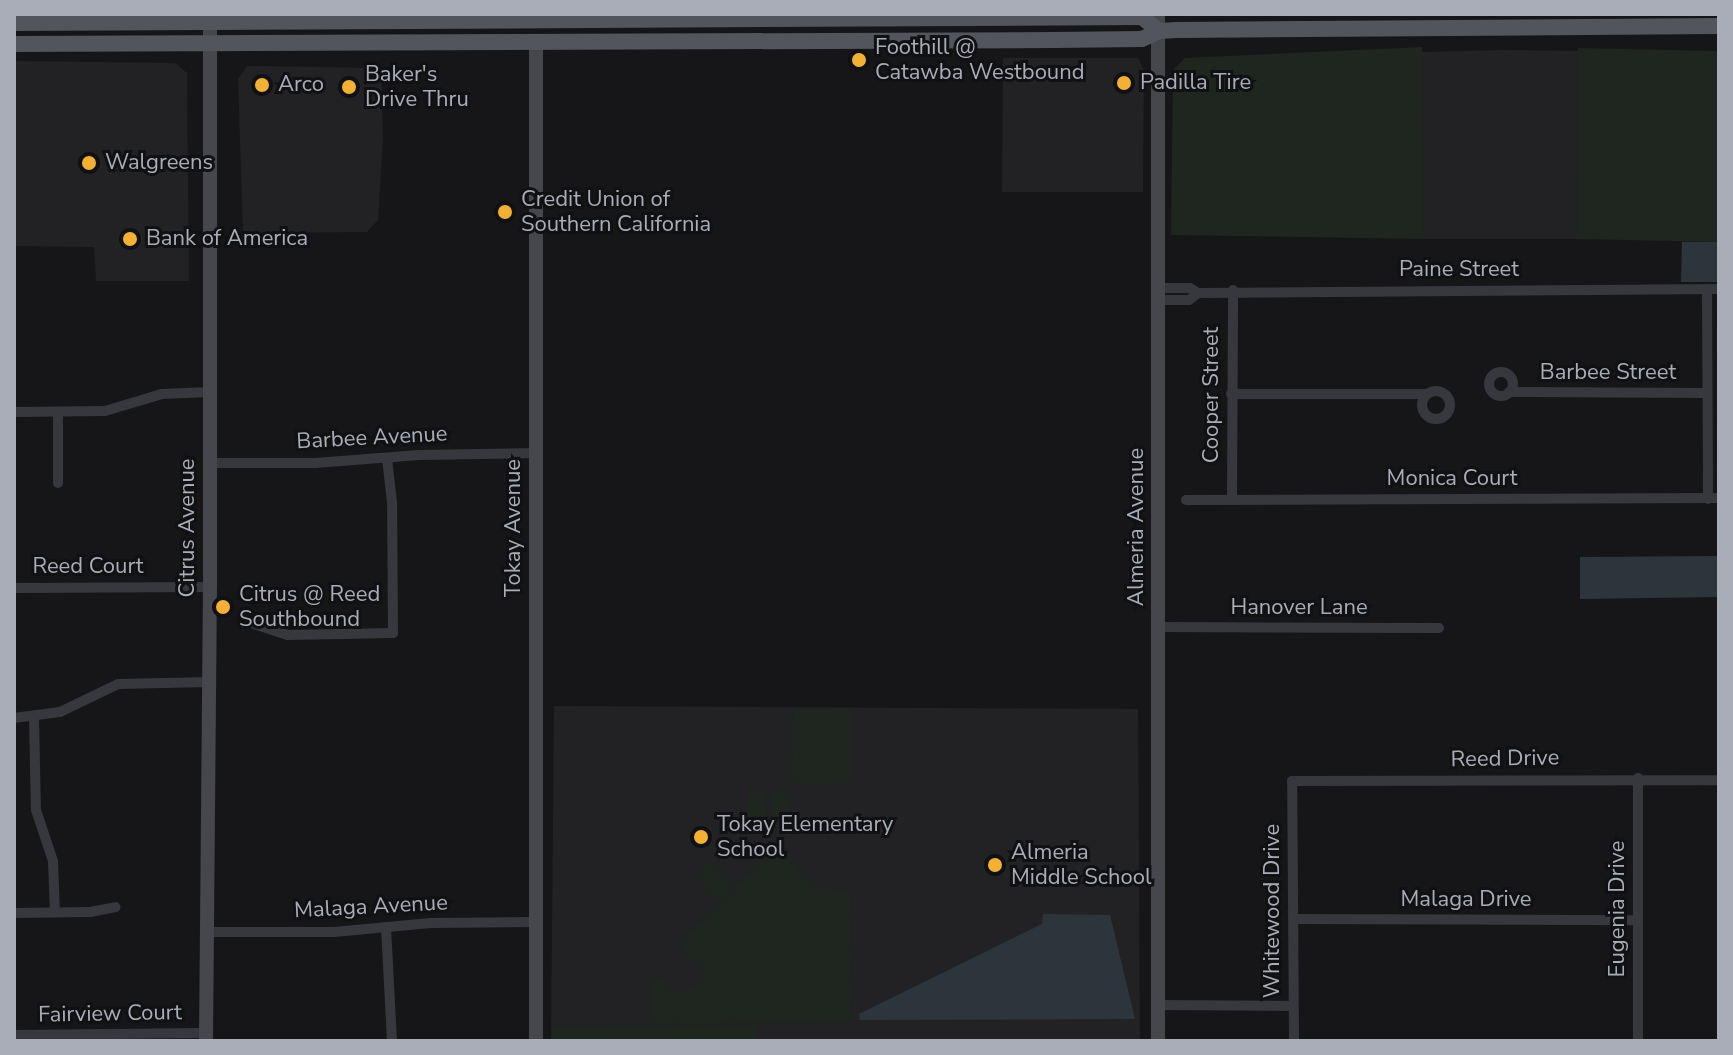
<!DOCTYPE html>
<style>
body{margin:0}
#map{position:relative;width:1733px;height:1055px;overflow:hidden;background:#161618;font-family:"Nunito Sans",sans-serif}
div>[style]{position:absolute}
[style*='--x']{left:calc(var(--x)*1px);top:calc(var(--y)*1px);width:calc(var(--w)*1px);rotate:calc(var(--a)*1deg)}
.built>*{inset:0;background:#222225}
.green>*{inset:0;background:#1e261f}
.water>*{inset:0;background:#2c353c}
.street>*{height:10px;margin:-5px;padding:0 5px;transform-origin:5px;border-radius:5px;background:#37383d}
.street>.ring{margin:-5px;padding:0;box-sizing:content-box;background:none;border:10px solid #37383d;border-radius:50%}
.secondary>*{height:14px;margin:-7px;padding:0 7px;transform-origin:7px;border-radius:7px;background:#45474d}
.primary>*{height:16px;margin:-8px;padding:0 8px;transform-origin:8px;border-radius:8px;background:#53555c}
.dots>*{width:22px;height:22px;translate:-50% -50%;box-sizing:border-box;border:4px solid #111113;border-radius:50%}
span{translate:-50% -50%;white-space:nowrap;text-align:center;line-height:1.15;-webkit-text-stroke:6px #111113;paint-order:stroke}
.poi-label{font-size:22px;color:#a8adb8}
.left{translate:0 -50%;text-align:left}
.street-label{font-size:22px;color:#a8adb8}
.frame{position:absolute;inset:0;border:16px solid #a8adb8;pointer-events:none}
</style>
<div id="map">
<div class="built">
<i style="clip-path:polygon(1502px 50px,1578px 51px,1577px 239px,1423px 239px,1422px 52px)"></i>
<i style="clip-path:polygon(1003px 58px,1138px 58px,1144px 70px,1143px 192px,1002px 192px)"></i>
<i style="clip-path:polygon(14px 61px,175px 63px,187px 73px,189px 281px,96px 281px,94px 247px,14px 246px)"></i>
<i style="clip-path:polygon(247px 66px,381px 68px,383px 139px,378px 220px,367px 232px,243px 233px,238px 79px)"></i>
<i style="clip-path:polygon(554px 706px,1138px 709px,1140px 1041px,551px 1041px)"></i>
</div>
<div class="green">
<i style="clip-path:polygon(1422px 47px,1423px 239px,1171px 235px,1173px 70px,1185px 58px)"></i>
<i style="clip-path:polygon(1578px 48px,1719px 51px,1719px 242px,1577px 239px)"></i>
<i style="clip-path:polygon(793px 709px,850px 710px,850px 783px,792px 784px)"></i>
<i style="clip-path:polygon(748px 792px,767px 792px,766px 816px,747px 816px)"></i>
<i style="clip-path:polygon(772px 792px,790px 793px,790px 816px,771px 816px)"></i>
<i style="clip-path:polygon(778px 847px,813px 887px,850px 891px,851px 1021px,650px 1024px,650px 977px,661px 980px,671px 992px,685px 992px,699px 984px,705px 978px,701px 964px,689px 958px,679px 944px)"></i>
<i style="clip-path:polygon(708px 861px,734px 886px,720px 901px,695px 876px)"></i>
<i style="clip-path:polygon(756px 1025px,756px 1041px,553px 1041px,553px 1027px)"></i>
</div>
<div class="water">
<i style="clip-path:polygon(1682px 242px,1719px 242px,1719px 282px,1681px 282px)"></i>
<i style="clip-path:polygon(1719px 556px,1719px 597px,1580px 599px,1580px 557px)"></i>
<i style="clip-path:polygon(1043px 914px,1110px 915px,1135px 1019px,860px 1020px,859px 1014px,1042px 924px)"></i>
</div>
<div class="street">
<i style="--x:1159;--y:288;--w:31;--a:0"></i>
<i style="--x:1190;--y:288;--w:9;--a:32"></i>
<i style="--x:1198;--y:293;--w:521;--a:-0.44"></i>
<i style="--x:1707;--y:289;--w:210;--a:89.7"></i>
<i style="--x:1159;--y:300;--w:30;--a:0"></i>
<i style="--x:1189;--y:300;--w:11;--a:-38"></i>
<i class="ring" style="left:1489px;top:372px;width:14px;height:14px"></i>
<i class="ring" style="left:1422px;top:391px;width:18px;height:18px"></i>
<i style="--x:1509;--y:392;--w:198;--a:0.3"></i>
<i style="--x:1231;--y:394;--w:196;--a:0"></i>
<i style="--x:14;--y:412;--w:91;--a:-0.6"></i>
<i style="--x:105;--y:411;--w:59;--a:-16.6"></i>
<i style="--x:162;--y:394;--w:48;--a:-2.4"></i>
<i style="--x:58;--y:412;--w:71;--a:90"></i>
<i style="--x:210;--y:463;--w:105;--a:0"></i>
<i style="--x:315;--y:463;--w:104;--a:-4.4"></i>
<i style="--x:419;--y:455;--w:117;--a:-1"></i>
<i style="--x:1232;--y:499;--w:209;--a:-89.7"></i>
<i style="--x:1186;--y:500;--w:533;--a:-0.21"></i>
<i style="--x:14;--y:588;--w:196;--a:-0.3"></i>
<i style="--x:254;--y:624;--w:36;--a:18"></i>
<i style="--x:288;--y:635;--w:105;--a:-1.1"></i>
<i style="--x:393;--y:633;--w:131;--a:-90.4"></i>
<i style="--x:392;--y:502;--w:44;--a:-96.5"></i>
<i style="--x:1159;--y:627;--w:280;--a:0.2"></i>
<i style="--x:14;--y:718;--w:46;--a:-7.4"></i>
<i style="--x:60;--y:712;--w:64;--a:-25.8"></i>
<i style="--x:118;--y:684;--w:92;--a:-1.2"></i>
<i style="--x:34;--y:718;--w:92;--a:88.8"></i>
<i style="--x:36;--y:810;--w:54;--a:71.6"></i>
<i style="--x:53;--y:861;--w:51;--a:87.8"></i>
<i style="--x:14;--y:913;--w:76;--a:-0.8"></i>
<i style="--x:90;--y:912;--w:26;--a:-11"></i>
<i style="--x:1293;--y:919;--w:345;--a:0.2"></i>
<i style="--x:386;--y:927;--w:114;--a:87"></i>
<i style="--x:207;--y:932;--w:127;--a:0"></i>
<i style="--x:334;--y:932;--w:97;--a:-5.3"></i>
<i style="--x:431;--y:923;--w:106;--a:-0.5"></i>
<i style="--x:1158;--y:1005;--w:135;--a:0.4"></i>
<i style="--x:14;--y:1035;--w:191;--a:-0.6"></i>
<i style="--x:1294;--y:1041;--w:260;--a:-90.4"></i>
<i style="--x:1292;--y:781;--w:427;--a:-0.1"></i>
<i style="--x:1638;--y:1041;--w:263;--a:-90"></i>
</div>
<div class="secondary">
<i style="--x:206;--y:1041;--w:454;--a:-89.5"></i>
<i style="--x:210;--y:587;--w:573;--a:-90"></i>
<i style="--x:536;--y:1041;--w:1000;--a:-90"></i>
<i style="--x:1158;--y:1041;--w:1027;--a:-90"></i>
</div>
<div class="primary">
<i style="--x:14;--y:23;--w:1128;--a:-0.3"></i>
<i style="--x:1142;--y:17;--w:22;--a:39"></i>
<i style="--x:14;--y:44;--w:1041;--a:-0.22"></i>
<i style="--x:1055;--y:40;--w:87;--a:-0.7"></i>
<i style="--x:1142;--y:39;--w:19;--a:-25"></i>
<i style="--x:1159;--y:31;--w:18;--a:-3"></i>
<i style="--x:1177;--y:30;--w:542;--a:-0.42"></i>
</div>
<div class="dots">
<i style="left:859px;top:60px;background:#f2b134"></i>
<i style="left:1124px;top:83px;background:#f2b134"></i>
<i style="left:262px;top:85px;background:#f2b134"></i>
<i style="left:349px;top:87px;background:#f2b134"></i>
<i style="left:89px;top:163px;background:#f2b134"></i>
<i style="left:505px;top:212px;background:#f2b134"></i>
<i style="left:130px;top:239px;background:#f2b134"></i>
<i style="left:223px;top:607px;background:#f2b134"></i>
<i style="left:701px;top:837px;background:#f2b134"></i>
<i style="left:995px;top:865px;background:#f2b134"></i>
</div>
<div class="poi-label">
<span class="left" style="left:875px;top:60px">Foothill @<br>Catawba Westbound</span>
<span class="left" style="left:365px;top:87px">Baker's<br>Drive Thru</span>
<span class="left" style="left:1140px;top:83px">Padilla Tire</span>
<span class="left" style="left:278px;top:85px">Arco</span>
<span class="left" style="left:105px;top:163px">Walgreens</span>
<span class="left" style="left:521px;top:212px">Credit Union of<br>Southern California</span>
<span class="left" style="left:146px;top:239px">Bank of America</span>
<span class="left" style="left:239px;top:607px">Citrus @ Reed<br>Southbound</span>
<span class="left" style="left:717px;top:837px">Tokay Elementary<br>School</span>
<span class="left" style="left:1011px;top:865px">Almeria<br>Middle School</span>
</div>
<div class="street-label">
<span style="left:1459px;top:270px">Paine Street</span>
<span style="left:1608px;top:373px">Barbee Street</span>
<span style="left:1212px;top:395px;rotate:-90deg">Cooper Street</span>
<span style="left:372px;top:438px;rotate:-3deg">Barbee Avenue</span>
<span style="left:1452px;top:479px">Monica Court</span>
<span style="left:1137px;top:527px;rotate:-90deg">Almeria Avenue</span>
<span style="left:188px;top:528px;rotate:-90deg">Citrus Avenue</span>
<span style="left:514px;top:528px;rotate:-90deg">Tokay Avenue</span>
<span style="left:88px;top:567px">Reed Court</span>
<span style="left:1299px;top:608px">Hanover Lane</span>
<span style="left:1505px;top:759px;rotate:-1deg">Reed Drive</span>
<span style="left:1466px;top:900px">Malaga Drive</span>
<span style="left:371px;top:907px;rotate:-3deg">Malaga Avenue</span>
<span style="left:1618px;top:909px;rotate:-90deg">Eugenia Drive</span>
<span style="left:1273px;top:911px;rotate:-90deg">Whitewood Drive</span>
<span style="left:110px;top:1014px;rotate:-1deg">Fairview Court</span>
</div>
<div class="frame"></div>
</div>
